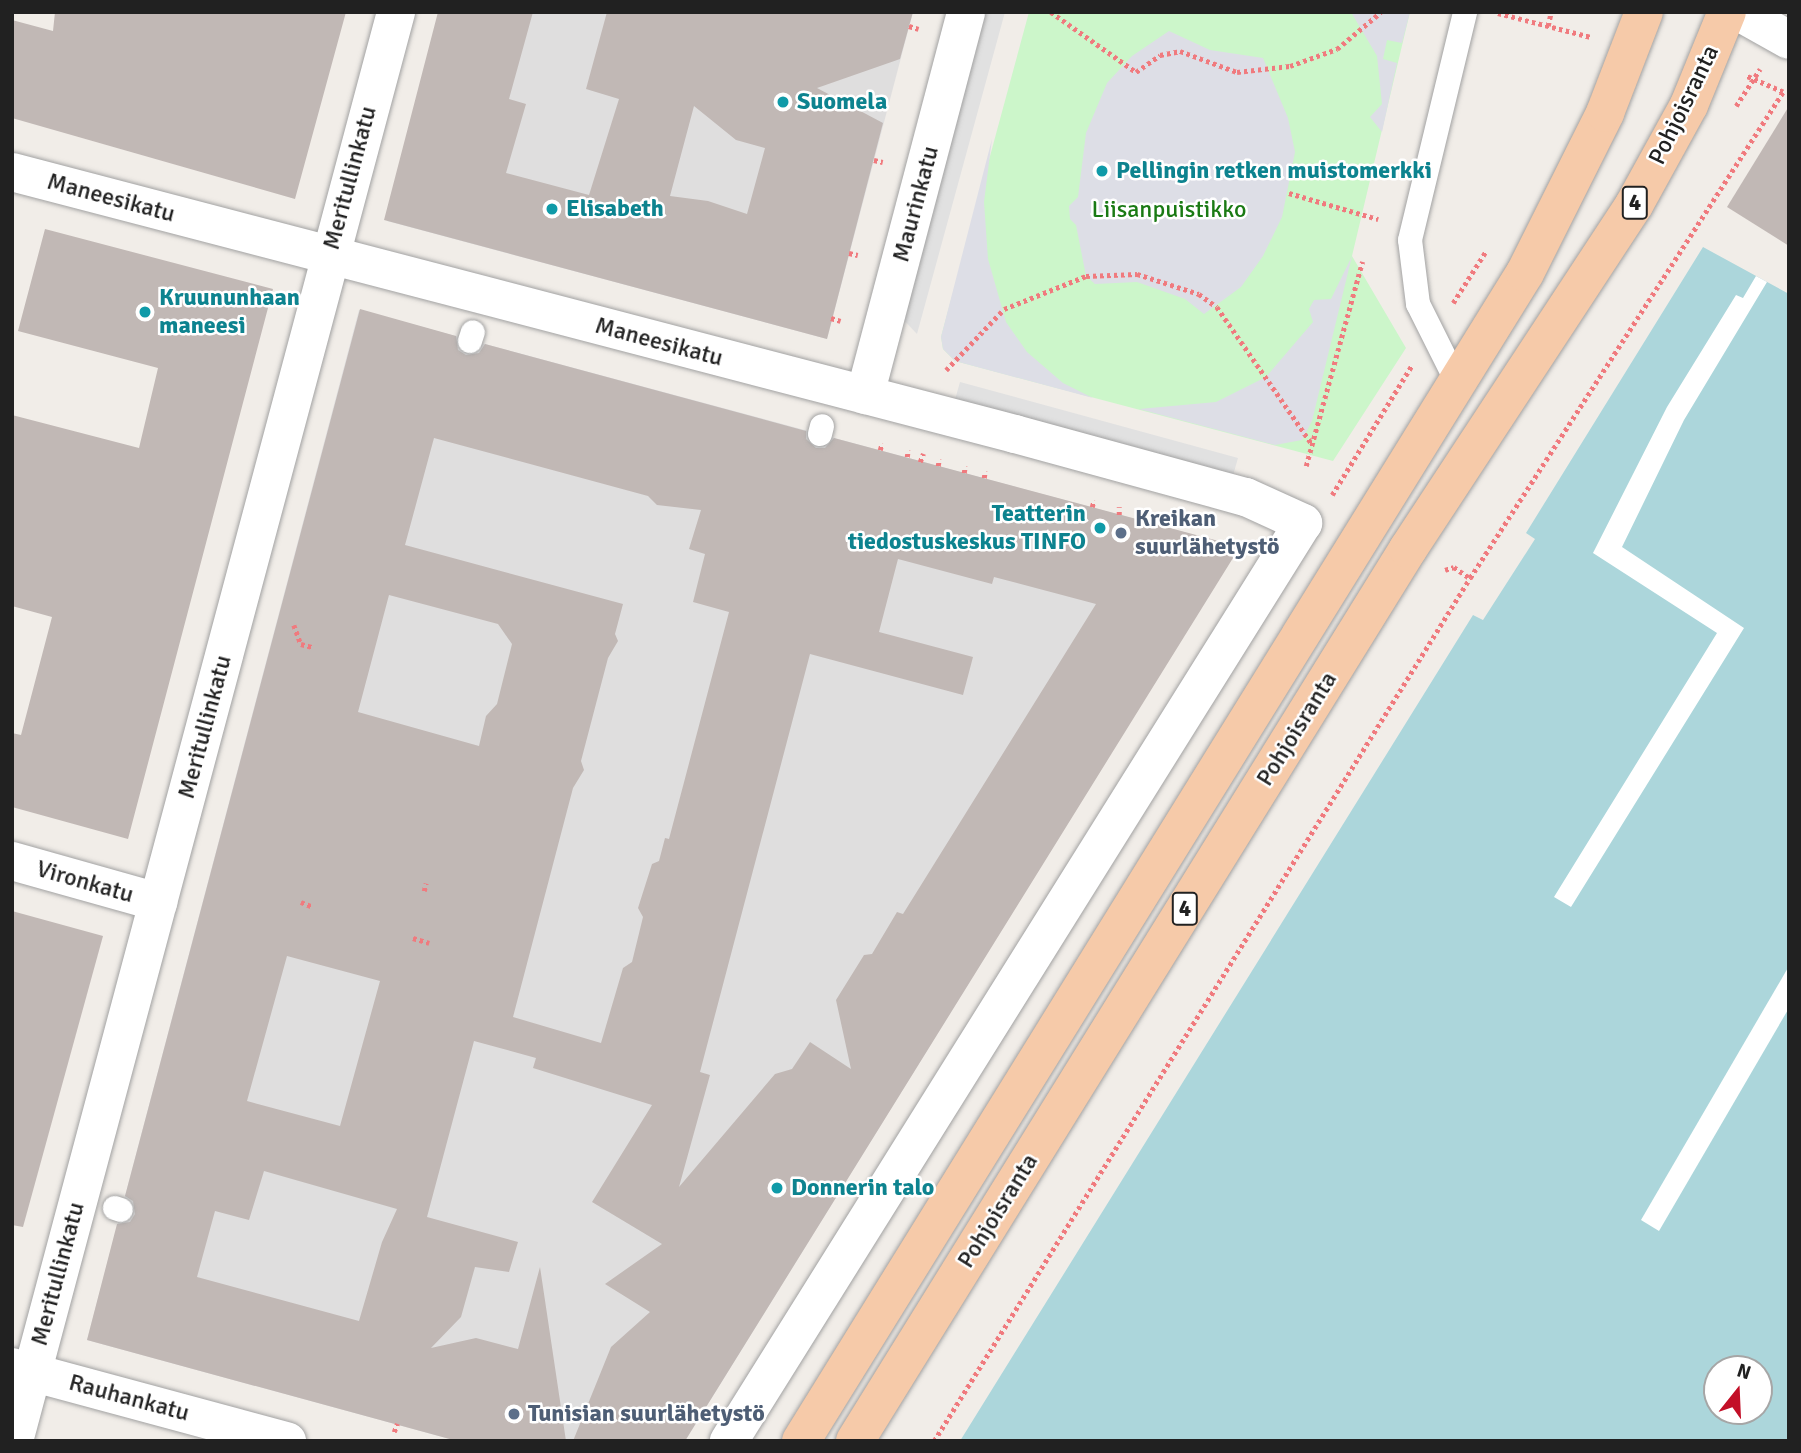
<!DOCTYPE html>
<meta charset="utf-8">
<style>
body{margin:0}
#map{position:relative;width:1801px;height:1453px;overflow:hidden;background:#f1ede8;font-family:Signika,sans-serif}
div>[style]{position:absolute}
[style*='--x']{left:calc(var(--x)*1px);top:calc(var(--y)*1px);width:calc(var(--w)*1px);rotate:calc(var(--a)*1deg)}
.residential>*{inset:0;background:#dfdede}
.park>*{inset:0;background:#ccf6ca}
.parking>*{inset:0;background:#e1e1e1}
.plaza>*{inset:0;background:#dddee6}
.water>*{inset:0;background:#acd6db}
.pier>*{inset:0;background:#fff}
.building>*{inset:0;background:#c1b8b5}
.path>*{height:4.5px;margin-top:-2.25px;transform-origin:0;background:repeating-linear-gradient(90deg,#f07a7e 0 3.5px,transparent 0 7px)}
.roads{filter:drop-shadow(0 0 2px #a2a2a2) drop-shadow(0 0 2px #a2a2a2)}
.lane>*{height:24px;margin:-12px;padding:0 12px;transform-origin:12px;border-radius:12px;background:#fff}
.street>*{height:38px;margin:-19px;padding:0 19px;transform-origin:19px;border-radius:19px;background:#fff}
.primary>*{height:38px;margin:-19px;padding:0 19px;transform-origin:19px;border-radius:19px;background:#f6caa9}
.dots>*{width:19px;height:19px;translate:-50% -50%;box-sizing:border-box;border:4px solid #fff;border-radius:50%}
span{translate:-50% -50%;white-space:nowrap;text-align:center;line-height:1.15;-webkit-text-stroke:5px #fff;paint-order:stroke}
.shield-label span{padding:2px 5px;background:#fff;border:2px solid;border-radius:5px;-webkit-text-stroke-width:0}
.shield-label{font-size:23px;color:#212121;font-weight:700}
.culture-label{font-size:24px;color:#0d838f;font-weight:700}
.left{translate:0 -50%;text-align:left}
.right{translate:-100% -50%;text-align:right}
.street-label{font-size:24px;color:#212121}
.park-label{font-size:24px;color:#1a7a14}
.service-label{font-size:24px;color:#4e5e75;font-weight:700}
.frame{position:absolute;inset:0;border:14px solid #212121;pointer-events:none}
.north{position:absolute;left:1703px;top:1355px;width:70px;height:70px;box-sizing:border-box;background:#fff;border:2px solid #a6a6a6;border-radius:50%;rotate:18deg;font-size:19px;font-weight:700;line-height:28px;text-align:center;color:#212121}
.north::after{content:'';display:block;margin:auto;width:24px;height:32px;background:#c30f27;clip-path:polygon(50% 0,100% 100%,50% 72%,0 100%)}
</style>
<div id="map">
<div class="residential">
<i style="clip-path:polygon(442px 12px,913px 12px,827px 339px,387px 221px)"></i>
<i style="clip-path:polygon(359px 310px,1239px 547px,685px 1441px,457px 1441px,87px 1340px)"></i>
</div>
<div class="park">
<i style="clip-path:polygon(1029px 12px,1410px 12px,1352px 256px,1406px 348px,1333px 461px,955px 361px,943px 349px,941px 337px)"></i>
</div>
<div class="parking">
<i style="clip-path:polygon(976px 12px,1005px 12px,917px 334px,897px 313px)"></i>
<i style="clip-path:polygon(960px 382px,1238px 458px,1230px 486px,952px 410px)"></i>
</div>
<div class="plaza">
<i style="clip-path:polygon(1351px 12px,1410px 12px,1402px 43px,1387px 40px,1383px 59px,1397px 63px,1382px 132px,1370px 117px,1382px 104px,1377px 56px)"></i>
<i style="clip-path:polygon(1169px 31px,1210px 50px,1263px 58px,1288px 118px,1295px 152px,1282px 217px,1263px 256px,1241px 287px,1204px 314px,1185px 299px,1137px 282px,1095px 284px,1086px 276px,1076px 225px,1070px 219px,1069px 206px,1078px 197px,1086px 133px,1107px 83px,1132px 56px)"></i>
<i style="clip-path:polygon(992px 139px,984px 202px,988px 259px,1006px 322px,1027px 352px,1063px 383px,1093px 398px,955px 361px,943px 349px,941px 337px)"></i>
<i style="clip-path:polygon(1352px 256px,1312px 421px,1302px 440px,1275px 445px,1139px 409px,1216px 402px,1266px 377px,1313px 322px,1309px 309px,1314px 300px,1331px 299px)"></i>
</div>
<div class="water">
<i style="clip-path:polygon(evenodd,1703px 247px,1789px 294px,1789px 1441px,960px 1441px,1473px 615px,1483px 620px,1535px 539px,1526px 533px,1703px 247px,1717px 1369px,1759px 1369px,1759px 1411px,1717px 1411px,1717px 1369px)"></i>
</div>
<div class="pier">
<i style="clip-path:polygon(1756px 276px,1767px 282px,1684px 420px,1622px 547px,1744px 628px,1571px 907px,1554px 897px,1717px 633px,1593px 553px,1667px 407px,1736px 295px,1743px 298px)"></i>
<i style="clip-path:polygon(1789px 966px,1789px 1008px,1659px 1231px,1641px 1220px)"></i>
</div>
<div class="building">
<i style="clip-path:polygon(55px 12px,346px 12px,295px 199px,12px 118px,12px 20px,53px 31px)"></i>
<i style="clip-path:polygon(evenodd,438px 12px,533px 12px,509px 99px,526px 104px,506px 173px,589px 195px,619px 99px,586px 89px,607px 12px,913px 12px,900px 59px,817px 88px,883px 123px,827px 339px,384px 220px,438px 12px,694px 106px,736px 140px,765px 148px,747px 214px,708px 201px,670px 196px,694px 106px)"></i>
<i style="clip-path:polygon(1789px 106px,1789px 246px,1727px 207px)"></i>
<i style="clip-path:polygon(45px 229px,273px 289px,128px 839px,12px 807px,12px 733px,21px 735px,52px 617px,12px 606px,12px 415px,139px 448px,158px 368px,18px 331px)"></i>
<i style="clip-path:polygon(evenodd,360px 309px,456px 336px,458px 350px,466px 355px,479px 353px,485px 344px,806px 431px,806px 439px,816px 448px,825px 448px,834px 438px,1226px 543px,1233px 558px,685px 1441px,573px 1441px,611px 1347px,650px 1312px,605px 1284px,662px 1244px,592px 1202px,652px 1105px,533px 1068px,536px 1058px,474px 1041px,427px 1217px,518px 1242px,509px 1272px,475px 1267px,461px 1317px,431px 1348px,476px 1338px,518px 1349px,540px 1267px,566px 1441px,457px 1441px,87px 1340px,117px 1224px,130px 1222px,135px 1214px,133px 1201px,125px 1196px,360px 309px,434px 438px,648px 496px,657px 505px,701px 510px,689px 549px,705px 554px,693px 602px,729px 612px,669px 839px,665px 838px,659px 861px,652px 864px,638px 908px,643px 917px,632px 962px,623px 968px,601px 1043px,513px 1017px,573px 788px,584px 770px,581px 761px,608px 658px,618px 641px,615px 634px,623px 604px,405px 545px,434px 438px,360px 309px,898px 559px,992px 584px,994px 577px,1096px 604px,903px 914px,897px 912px,872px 954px,864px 955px,836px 1000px,851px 1069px,810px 1042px,792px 1069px,775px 1074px,679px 1187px,710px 1075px,700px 1072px,810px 654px,963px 695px,973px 657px,879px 632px,898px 559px,360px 309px,389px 595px,498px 624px,512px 644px,497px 704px,486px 716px,479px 746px,358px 712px,389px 595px,360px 309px,287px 956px,380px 981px,340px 1126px,247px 1101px,287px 956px,360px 309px,264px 1171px,397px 1209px,382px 1242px,359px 1321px,197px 1277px,215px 1211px,249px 1220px,264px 1171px)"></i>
<i style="clip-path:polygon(12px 911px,103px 936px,23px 1227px,12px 1225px)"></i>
</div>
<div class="path">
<i style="--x:1051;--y:12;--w:104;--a:35.2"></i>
<i style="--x:1136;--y:72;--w:29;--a:-35"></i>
<i style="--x:1160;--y:55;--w:20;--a:-11"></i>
<i style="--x:1180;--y:51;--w:61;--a:20.2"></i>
<i style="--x:1237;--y:72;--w:53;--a:-6.5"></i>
<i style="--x:1290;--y:66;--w:50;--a:-19.9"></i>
<i style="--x:1337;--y:49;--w:57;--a:-40.1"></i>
<i style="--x:1498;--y:13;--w:96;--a:14.5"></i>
<i style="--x:909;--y:26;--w:10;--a:17"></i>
<i style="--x:1548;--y:26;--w:14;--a:-78"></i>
<i style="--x:1736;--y:106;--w:44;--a:-57"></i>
<i style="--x:874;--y:160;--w:9;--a:13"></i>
<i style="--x:1289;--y:193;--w:93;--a:16.3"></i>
<i style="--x:849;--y:253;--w:9;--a:13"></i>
<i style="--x:1453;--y:303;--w:62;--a:-57.6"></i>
<i style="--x:831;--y:318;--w:10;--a:17"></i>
<i style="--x:946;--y:370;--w:84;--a:-46.4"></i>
<i style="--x:1004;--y:309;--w:88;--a:-21.9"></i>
<i style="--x:1086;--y:276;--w:51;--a:-2.2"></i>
<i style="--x:1137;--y:274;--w:65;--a:17.9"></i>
<i style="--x:1199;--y:294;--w:22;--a:36"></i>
<i style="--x:1217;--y:307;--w:167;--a:55.3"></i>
<i style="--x:880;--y:450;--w:7;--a:-74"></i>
<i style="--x:907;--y:457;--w:7;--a:-82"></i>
<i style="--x:920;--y:462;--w:9;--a:-69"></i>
<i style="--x:938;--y:466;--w:7;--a:-82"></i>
<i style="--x:1306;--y:466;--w:212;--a:-74.6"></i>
<i style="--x:964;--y:473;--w:7;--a:-82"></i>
<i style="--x:984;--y:478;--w:7;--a:-82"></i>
<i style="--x:1332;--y:495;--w:153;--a:-58.4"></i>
<i style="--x:1092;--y:507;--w:7;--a:-74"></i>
<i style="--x:1119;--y:515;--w:8;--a:-90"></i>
<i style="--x:1445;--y:570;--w:9;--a:-18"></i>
<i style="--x:1454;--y:567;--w:19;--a:35"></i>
<i style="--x:294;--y:625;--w:20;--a:70"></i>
<i style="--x:301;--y:644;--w:11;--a:15"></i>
<i style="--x:424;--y:891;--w:8;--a:-76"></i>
<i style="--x:301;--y:902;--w:11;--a:22"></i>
<i style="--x:413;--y:938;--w:17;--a:17"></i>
<i style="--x:394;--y:1432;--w:9;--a:-69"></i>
<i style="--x:934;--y:1441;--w:1016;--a:-58.16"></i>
<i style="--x:1470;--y:578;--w:578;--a:-57.22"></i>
<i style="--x:1783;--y:92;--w:40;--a:-156.6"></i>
</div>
<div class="roads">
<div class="lane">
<i style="--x:470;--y:341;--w:9;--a:-72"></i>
<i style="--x:1457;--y:382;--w:87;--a:-116.6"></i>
<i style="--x:1418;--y:304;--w:64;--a:-97.1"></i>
<i style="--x:1410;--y:240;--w:235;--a:-76.4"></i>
<i style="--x:820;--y:434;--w:8;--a:-76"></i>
<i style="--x:115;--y:1208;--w:6;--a:18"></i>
</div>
<div class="street">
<i style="--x:1739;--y:12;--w:57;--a:29.2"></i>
<i style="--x:12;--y:172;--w:1037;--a:14.64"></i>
<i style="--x:1015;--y:434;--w:239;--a:15.3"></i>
<i style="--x:1246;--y:497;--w:63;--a:24.5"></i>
<i style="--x:1303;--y:523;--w:1083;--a:122.02"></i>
<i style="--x:865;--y:395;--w:396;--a:-75.2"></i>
<i style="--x:12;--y:861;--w:152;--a:15.7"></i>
<i style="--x:12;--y:1367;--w:285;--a:15.1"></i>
<i style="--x:14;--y:1441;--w:1479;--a:-75.03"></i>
</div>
<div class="primary">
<i style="--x:801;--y:1441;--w:1374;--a:-58.21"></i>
<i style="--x:1525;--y:273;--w:179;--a:-63.4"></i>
<i style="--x:1605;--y:113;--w:108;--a:-68.9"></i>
<i style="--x:855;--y:1441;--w:1050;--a:-58.2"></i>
<i style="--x:1408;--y:549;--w:412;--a:-56.7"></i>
<i style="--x:1634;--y:205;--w:114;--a:-61.2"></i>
<i style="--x:1689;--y:105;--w:100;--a:-67.8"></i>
</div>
</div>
<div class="dots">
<i style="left:783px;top:102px;background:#0f9aa8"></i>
<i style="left:1102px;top:171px;background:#0f9aa8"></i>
<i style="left:552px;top:209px;background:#0f9aa8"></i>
<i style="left:145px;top:312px;background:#0f9aa8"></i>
<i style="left:1100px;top:528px;background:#0f9aa8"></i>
<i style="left:1121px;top:533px;background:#5c6f8a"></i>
<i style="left:777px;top:1188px;background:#0f9aa8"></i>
<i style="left:514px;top:1414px;background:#5c6f8a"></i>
</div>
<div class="shield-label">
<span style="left:1635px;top:203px">4</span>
<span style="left:1185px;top:909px">4</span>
</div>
<div class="culture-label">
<span class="left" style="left:797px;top:102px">Suomela</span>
<span class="left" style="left:1116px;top:171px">Pellingin retken muistomerkki</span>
<span class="left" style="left:566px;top:209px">Elisabeth</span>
<span class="left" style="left:159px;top:312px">Kruununhaan<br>maneesi</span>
<span class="right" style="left:1086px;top:528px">Teatterin<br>tiedostuskeskus TINFO</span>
<span class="left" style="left:791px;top:1188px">Donnerin talo</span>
</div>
<div class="street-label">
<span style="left:1684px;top:105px;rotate:-64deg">Pohjoisranta</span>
<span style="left:350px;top:178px;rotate:-75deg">Meritullinkatu</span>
<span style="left:111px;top:198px;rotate:15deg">Maneesikatu</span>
<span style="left:916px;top:204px;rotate:-75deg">Maurinkatu</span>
<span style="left:659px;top:342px;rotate:15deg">Maneesikatu</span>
<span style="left:205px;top:727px;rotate:-75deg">Meritullinkatu</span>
<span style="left:1297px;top:729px;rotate:-58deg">Pohjoisranta</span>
<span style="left:85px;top:882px;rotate:16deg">Vironkatu</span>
<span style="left:998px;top:1211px;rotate:-58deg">Pohjoisranta</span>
<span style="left:58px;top:1274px;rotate:-75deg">Meritullinkatu</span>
<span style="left:129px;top:1398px;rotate:15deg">Rauhankatu</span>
</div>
<div class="park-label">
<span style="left:1169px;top:210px">Liisanpuistikko</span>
</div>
<div class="service-label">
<span class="left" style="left:1135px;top:533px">Kreikan<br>suurlähetystö</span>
<span class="left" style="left:528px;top:1414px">Tunisian suurlähetystö</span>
</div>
<div class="frame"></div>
<div class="north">N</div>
</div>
